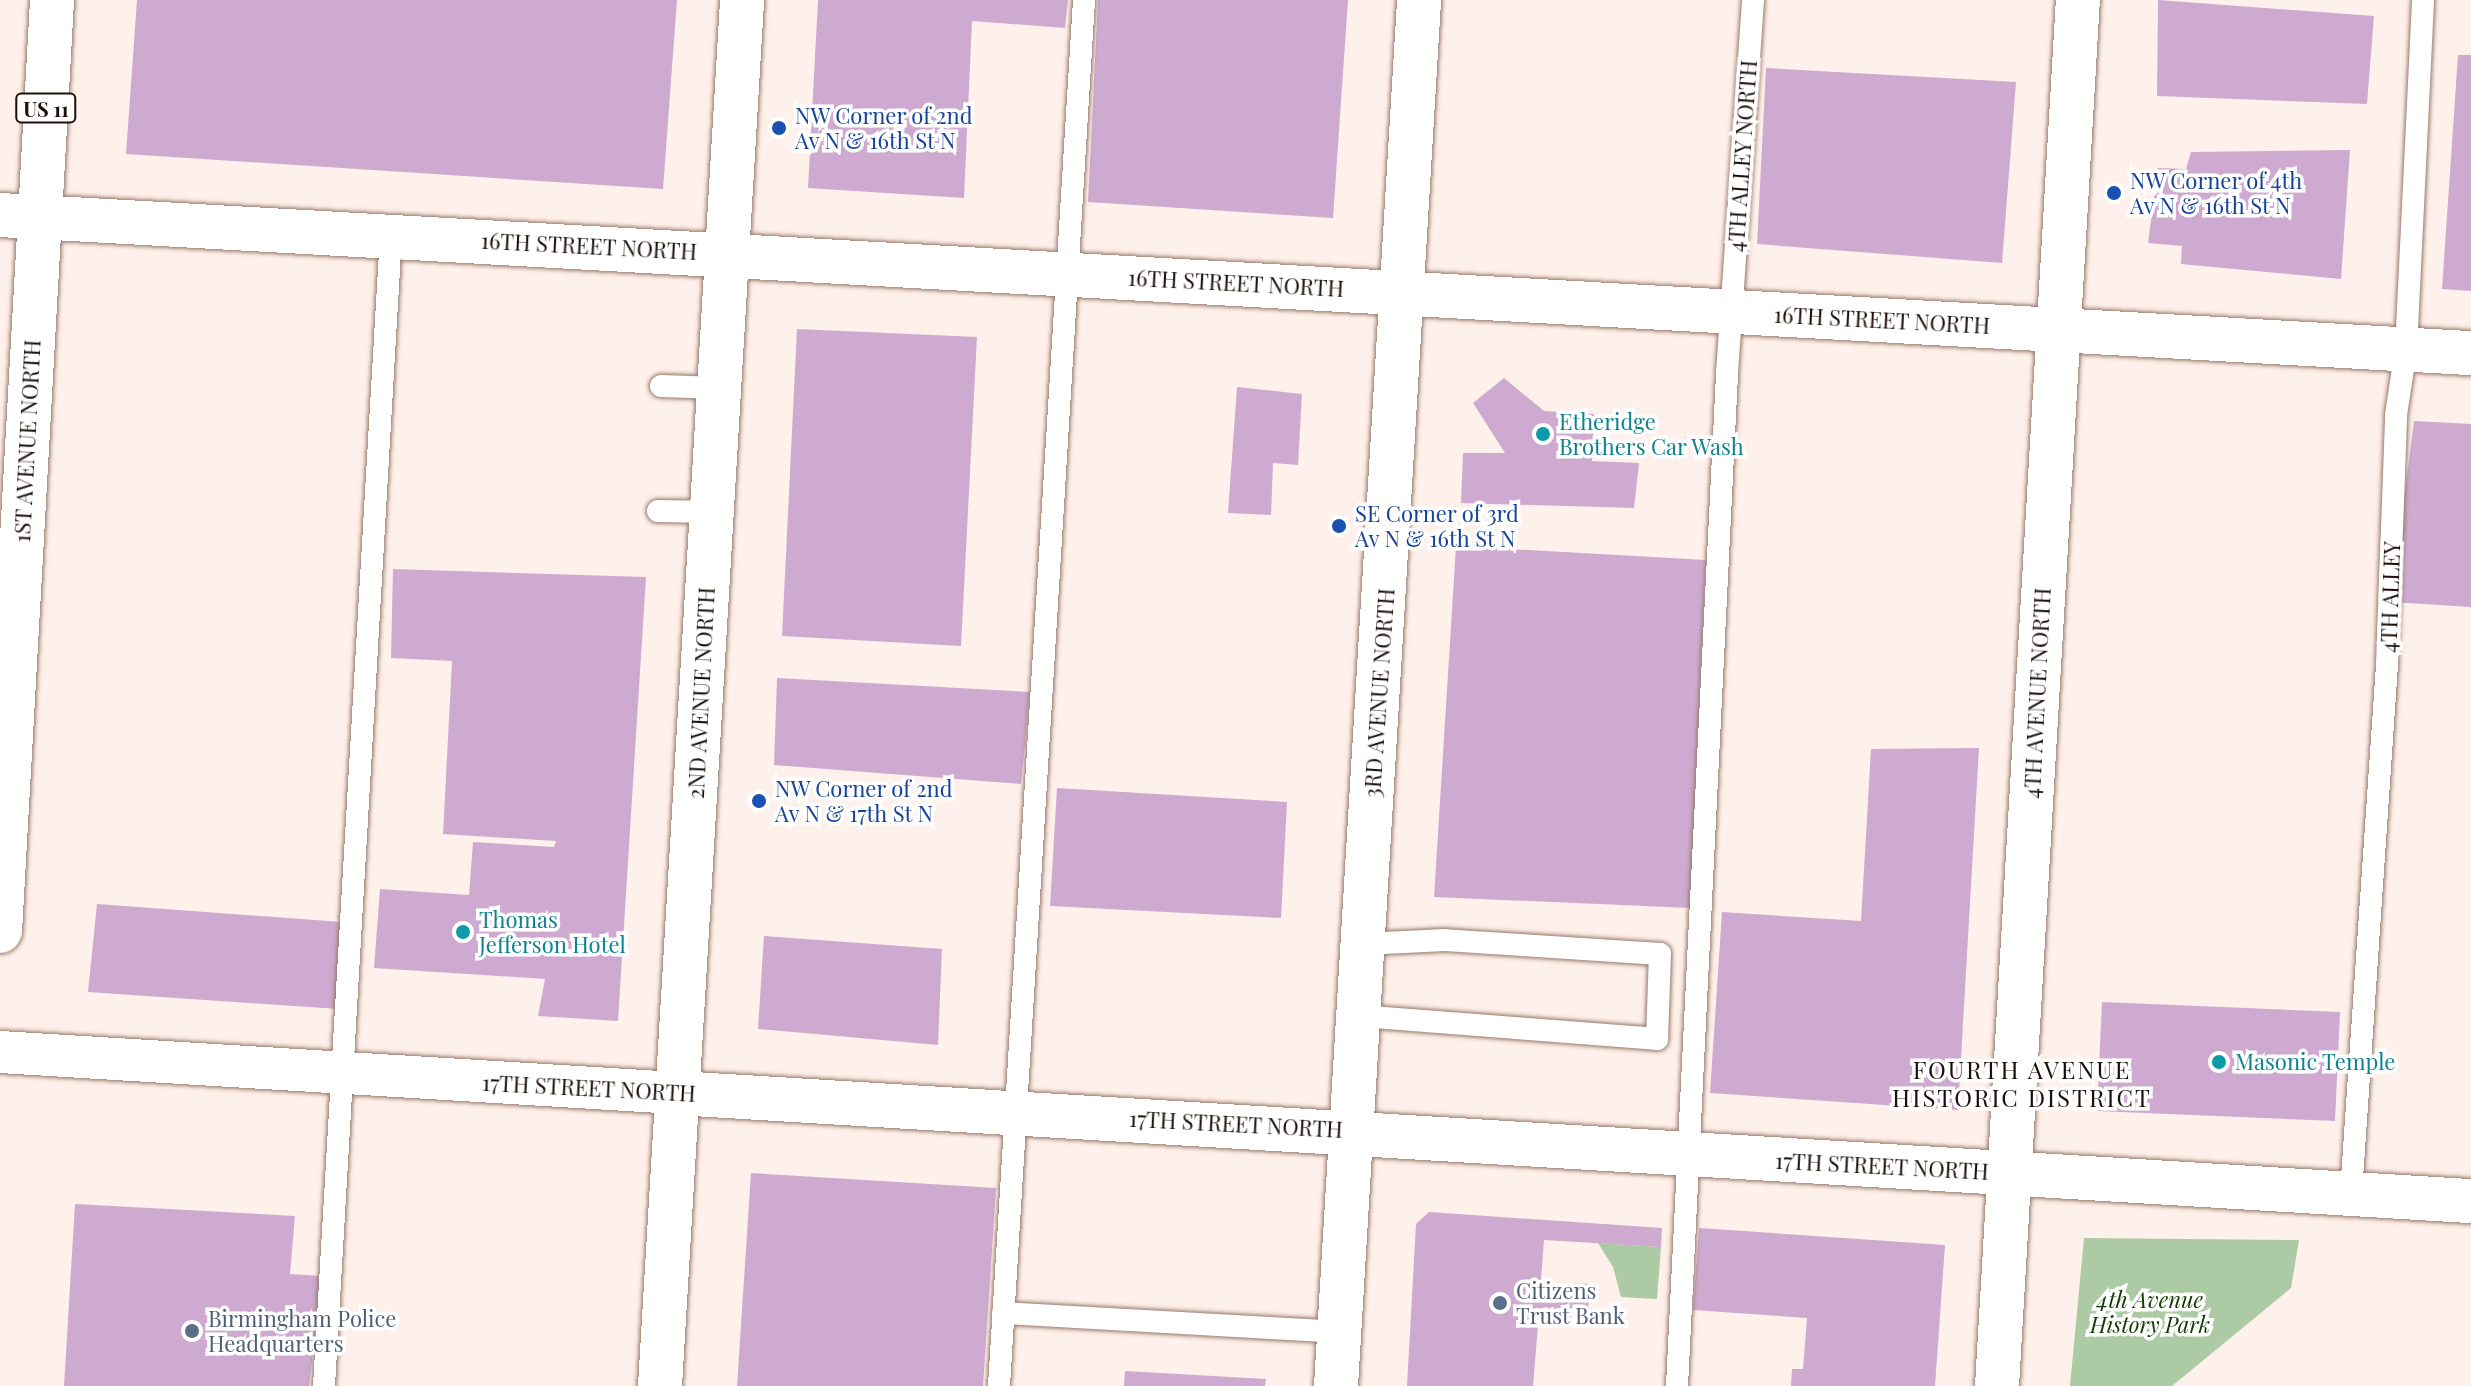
<!DOCTYPE html>
<style>
body{margin:0}
#map{position:relative;width:2471px;height:1386px;overflow:hidden;background:#fef0ea;font-family:"Playfair Display",serif}
div>[style]{position:absolute}
[style*='--x']{left:calc(var(--x)*1px);top:calc(var(--y)*1px);width:calc(var(--w)*1px);rotate:calc(var(--a)*1deg)}
.green>*{inset:0;background:#accaa3}
.building>*{inset:0;background:#ceaad1}
.roads{filter:drop-shadow(0 0 2px #97786a) drop-shadow(0 0 2px #97786a)}
.lane>*{height:22px;margin:-11px;padding:0 11px;transform-origin:11px;border-radius:11px;background:#fff}
.street>*{height:42px;margin:-21px;padding:0 21px;transform-origin:21px;border-radius:21px;background:#fff}
.secondary>*{height:44px;margin:-22px;padding:0 22px;transform-origin:22px;border-radius:22px;background:#fff}
.primary>*{height:44px;margin:-22px;padding:0 22px;transform-origin:22px;border-radius:22px;background:#fff}
.dots>*{width:22px;height:22px;translate:-50% -50%;box-sizing:border-box;border:4px solid #fff;border-radius:50%}
span{translate:-50% -50%;white-space:nowrap;text-align:center;line-height:1.15;-webkit-text-stroke:7px #fff;paint-order:stroke}
.shield-label span{padding:2px 6px;background:#fff;border:2px solid;border-radius:6px;-webkit-text-stroke-width:0}
.shield-label{font-size:20px;color:#1b0f0a;font-weight:700}
.transit-label{font-size:22px;color:#164399}
.left{translate:0 -50%;text-align:left}
.street-label{font-size:22px;color:#1b0f0a}
.culture-label{font-size:22px;color:#0d838f}
.service-label{font-size:22px;color:#4e5e75}
.park-label{font-size:22px;color:#0f3a00;font-style:italic}
.neighbourhood-label{font-size:24px;color:#1b0f0a;letter-spacing:2px}
</style>
<div id="map">
<div class="green">
<i style="clip-path:polygon(2084px 1238px,2299px 1240px,2291px 1288px,2172px 1386px,2070px 1386px)"></i>
<i style="clip-path:polygon(1598px 1243px,1661px 1247px,1657px 1299px,1621px 1297px,1613px 1267px)"></i>
</div>
<div class="building">
<i style="clip-path:polygon(137px 0,677px 0,663px 189px,126px 154px)"></i>
<i style="clip-path:polygon(818px 0,1068px 0,1065px 28px,972px 21px,964px 198px,808px 188px)"></i>
<i style="clip-path:polygon(1098px 0,1348px 0,1333px 218px,1088px 202px)"></i>
<i style="clip-path:polygon(2158px 0,2374px 16px,2367px 104px,2157px 96px)"></i>
<i style="clip-path:polygon(2458px 55px,2471px 55px,2471px 291px,2442px 289px)"></i>
<i style="clip-path:polygon(1766px 68px,2016px 82px,2002px 263px,1757px 244px)"></i>
<i style="clip-path:polygon(2350px 150px,2341px 279px,2181px 264px,2182px 246px,2148px 243px,2158px 168px,2186px 169px,2191px 152px)"></i>
<i style="clip-path:polygon(797px 329px,977px 337px,961px 646px,782px 636px)"></i>
<i style="clip-path:polygon(1504px 378px,1544px 411px,1594px 414px,1592px 461px,1639px 463px,1634px 508px,1461px 503px,1463px 453px,1505px 453px,1473px 403px)"></i>
<i style="clip-path:polygon(1237px 387px,1302px 394px,1298px 465px,1273px 463px,1271px 515px,1228px 513px)"></i>
<i style="clip-path:polygon(2414px 421px,2471px 424px,2471px 607px,2391px 602px)"></i>
<i style="clip-path:polygon(1456px 546px,1706px 560px,1690px 908px,1434px 897px)"></i>
<i style="clip-path:polygon(393px 569px,646px 577px,618px 1021px,538px 1016px,545px 979px,374px 968px,380px 889px,469px 895px,473px 842px,554px 847px,556px 841px,443px 834px,452px 661px,391px 658px)"></i>
<i style="clip-path:polygon(777px 678px,1030px 692px,1021px 784px,774px 765px)"></i>
<i style="clip-path:polygon(1979px 748px,1958px 1110px,1710px 1093px,1722px 912px,1861px 921px,1871px 749px)"></i>
<i style="clip-path:polygon(1057px 788px,1287px 802px,1281px 918px,1050px 906px)"></i>
<i style="clip-path:polygon(97px 904px,342px 922px,339px 1009px,88px 992px)"></i>
<i style="clip-path:polygon(764px 936px,942px 949px,938px 1045px,758px 1029px)"></i>
<i style="clip-path:polygon(2102px 1002px,2340px 1012px,2335px 1121px,2097px 1111px)"></i>
<i style="clip-path:polygon(751px 1173px,996px 1188px,983px 1386px,737px 1386px)"></i>
<i style="clip-path:polygon(75px 1204px,295px 1216px,290px 1274px,322px 1276px,309px 1386px,64px 1386px)"></i>
<i style="clip-path:polygon(1429px 1212px,1662px 1228px,1661px 1247px,1544px 1240px,1540px 1293px,1573px 1291px,1573px 1283px,1590px 1284px,1588px 1312px,1571px 1312px,1570px 1320px,1551px 1319px,1550px 1325px,1538px 1325px,1533px 1386px,1407px 1386px,1416px 1224px)"></i>
<i style="clip-path:polygon(1699px 1228px,1945px 1245px,1935px 1386px,1791px 1386px,1792px 1369px,1803px 1369px,1807px 1318px,1693px 1310px)"></i>
<i style="clip-path:polygon(1125px 1371px,1266px 1379px,1265px 1386px,1124px 1386px)"></i>
</div>
<div class="roads">
<div class="lane">
<i style="--x:661;--y:386;--w:58;--a:2"></i>
<i style="--x:658;--y:511;--w:54;--a:1.1"></i>
<i style="--x:1359;--y:1016;--w:299;--a:4.4"></i>
<i style="--x:1657;--y:1039;--w:85;--a:-88"></i>
<i style="--x:1660;--y:954;--w:215;--a:-176.3"></i>
<i style="--x:1445;--y:940;--w:82;--a:177.2"></i>
<i style="--x:2351;--y:1193;--w:529;--a:-86.1"></i>
<i style="--x:2387;--y:665;--w:250;--a:-87.9"></i>
<i style="--x:2396;--y:415;--w:67;--a:-81.4"></i>
<i style="--x:2406;--y:349;--w:349;--a:-87.2"></i>
<i style="--x:1003;--y:1313;--w:337;--a:3.2"></i>
<i style="--x:324;--y:1386;--w:1153;--a:-86.67"></i>
<i style="--x:999;--y:1386;--w:1389;--a:-86.49"></i>
<i style="--x:1677;--y:1386;--w:1014;--a:-87.17"></i>
<i style="--x:1727;--y:373;--w:374;--a:-86"></i>
</div>
<div class="street">
<i style="--x:0;--y:1052;--w:678;--a:3.47"></i>
</div>
<div class="secondary">
<i style="--x:0;--y:215;--w:2475;--a:3.2"></i>
<i style="--x:677;--y:1093;--w:1797;--a:3.45"></i>
<i style="--x:660;--y:1386;--w:1388;--a:-86.61"></i>
<i style="--x:1336;--y:1386;--w:1388;--a:-86.57"></i>
<i style="--x:1997;--y:1386;--w:1388;--a:-86.66"></i>
</div>
<div class="primary">
<i style="--x:0;--y:931;--w:932;--a:-86.8"></i>
</div>
</div>
<div class="dots">
<i style="left:779px;top:128px;background:#1a4fb4"></i>
<i style="left:2114px;top:193px;background:#1a4fb4"></i>
<i style="left:1543px;top:434px;background:#0f9aa8"></i>
<i style="left:1339px;top:526px;background:#1a4fb4"></i>
<i style="left:759px;top:801px;background:#1a4fb4"></i>
<i style="left:463px;top:932px;background:#0f9aa8"></i>
<i style="left:2219px;top:1062px;background:#0f9aa8"></i>
<i style="left:1500px;top:1303px;background:#5c6f8a"></i>
<i style="left:192px;top:1331px;background:#5c6f8a"></i>
</div>
<div class="shield-label">
<span style="left:46px;top:108px">US 11</span>
</div>
<div class="transit-label">
<span class="left" style="left:795px;top:128px">NW Corner of 2nd<br>Av N &amp; 16th St N</span>
<span class="left" style="left:2130px;top:193px">NW Corner of 4th<br>Av N &amp; 16th St N</span>
<span class="left" style="left:1355px;top:526px">SE Corner of 3rd<br>Av N &amp; 16th St N</span>
<span class="left" style="left:775px;top:801px">NW Corner of 2nd<br>Av N &amp; 17th St N</span>
</div>
<div class="street-label">
<span style="left:1742px;top:156px;rotate:-86deg">4TH ALLEY NORTH</span>
<span style="left:589px;top:246px;rotate:3deg">16TH STREET NORTH</span>
<span style="left:1236px;top:283px;rotate:3deg">16TH STREET NORTH</span>
<span style="left:1882px;top:320px;rotate:3deg">16TH STREET NORTH</span>
<span style="left:27px;top:441px;rotate:-87deg">1ST AVENUE NORTH</span>
<span style="left:2390px;top:597px;rotate:-88deg">4TH ALLEY</span>
<span style="left:701px;top:693px;rotate:-87deg">2ND AVENUE NORTH</span>
<span style="left:1379px;top:693px;rotate:-86deg">3RD AVENUE NORTH</span>
<span style="left:2037px;top:693px;rotate:-87deg">4TH AVENUE NORTH</span>
<span style="left:589px;top:1088px;rotate:3deg">17TH STREET NORTH</span>
<span style="left:1236px;top:1124px;rotate:3deg">17TH STREET NORTH</span>
<span style="left:1882px;top:1166px;rotate:3deg">17TH STREET NORTH</span>
</div>
<div class="culture-label">
<span class="left" style="left:1559px;top:434px">Etheridge<br>Brothers Car Wash</span>
<span class="left" style="left:479px;top:932px">Thomas<br>Jefferson Hotel</span>
<span class="left" style="left:2235px;top:1062px">Masonic Temple</span>
</div>
<div class="service-label">
<span class="left" style="left:1516px;top:1303px">Citizens<br>Trust Bank</span>
<span class="left" style="left:208px;top:1331px">Birmingham Police<br>Headquarters</span>
</div>
<div class="park-label">
<span style="left:2150px;top:1312px">4th Avenue<br>History Park</span>
</div>
<div class="neighbourhood-label">
<span style="left:2022px;top:1084px">FOURTH AVENUE<br>HISTORIC DISTRICT</span>
</div>
</div>
